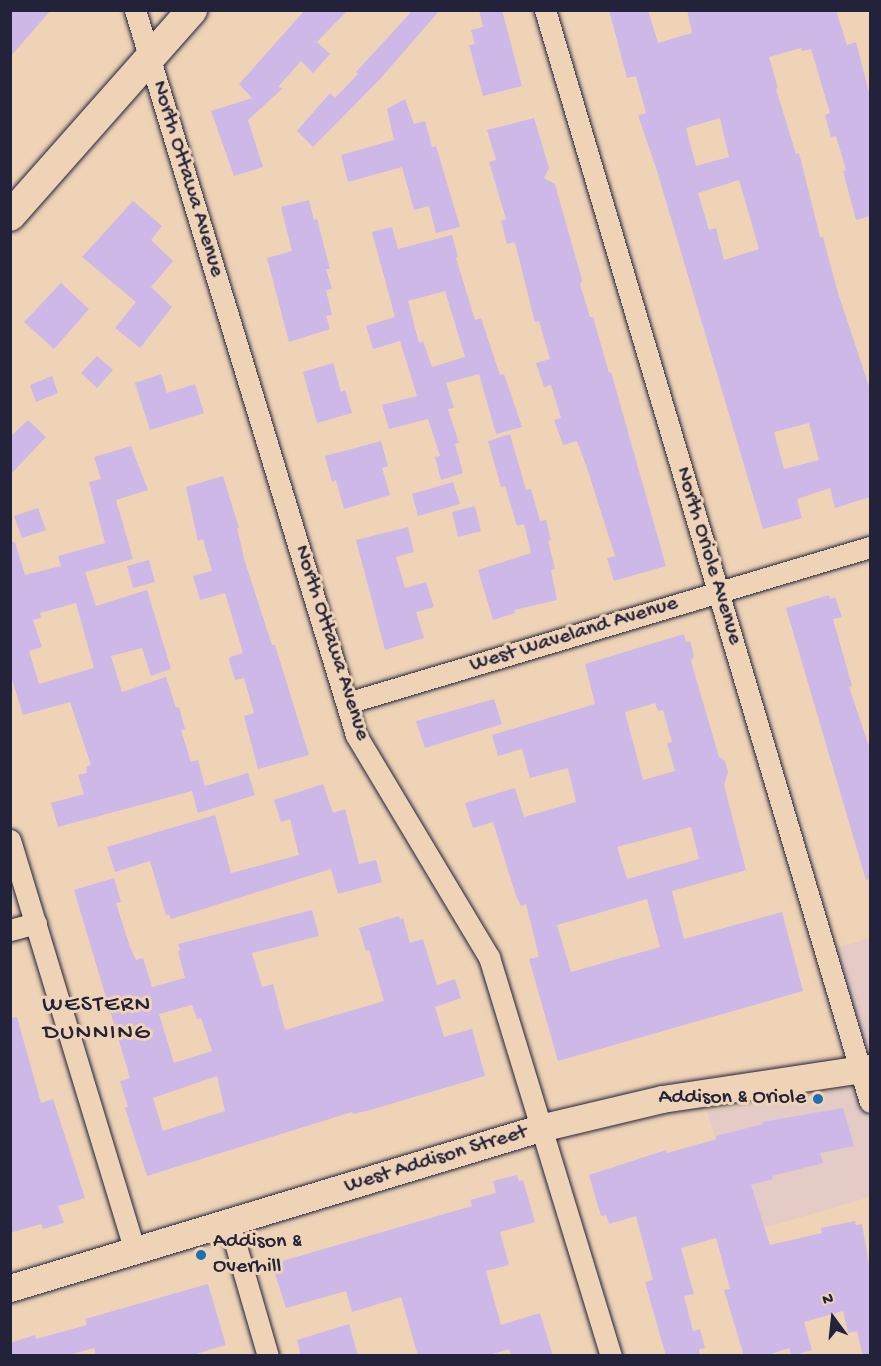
<!DOCTYPE html>
<style>
body{margin:0}
#map{position:relative;width:881px;height:1366px;overflow:hidden;background:#efd3b6;font-family:"Gochi Hand",sans-serif}
div>[style]{position:absolute}
[style*='--x']{left:calc(var(--x)*1px);top:calc(var(--y)*1px);width:calc(var(--w)*1px);rotate:calc(var(--a)*1deg)}
.built>*{inset:0;background:#e5cbc5}
.building>*{inset:0;background:#cdb8e8}
.roads{filter:drop-shadow(0 0 2px #22223b) drop-shadow(0 0 2px #22223b)}
.minor>*{height:21px;margin:-10.5px;padding:0 10.5px;transform-origin:10.5px;border-radius:10.5px;background:#efd3b6}
.tertiary>*{height:27px;margin:-13.5px;padding:0 13.5px;transform-origin:13.5px;border-radius:13.5px;background:#efd3b6}
.secondary>*{height:30px;margin:-15px;padding:0 15px;transform-origin:15px;border-radius:15px;background:#efd3b6}
.dots>*{width:16px;height:16px;translate:-50% -50%;box-sizing:border-box;border:3px solid #efd3b6;border-radius:50%}
span{translate:-50% -50%;white-space:nowrap;text-align:center;line-height:1.15;-webkit-text-stroke:6px #efd3b6;paint-order:stroke}
.street-label{font-size:22px;color:#22223b}
.poi-label{font-size:22px;color:#22223b}
.right{translate:-100% -50%;text-align:right}
.left{translate:0 -50%;text-align:left}
.neighbourhood-label{font-size:24px;color:#22223b;letter-spacing:1.5px}
.frame{position:absolute;inset:0;border:12px solid #22223b;pointer-events:none}
.north{position:absolute;left:803px;top:1288px;width:60px;height:60px;-webkit-text-stroke:4px #efd3b6;paint-order:stroke;rotate:345deg;font-size:16px;font-weight:700;line-height:24px;text-align:center;color:#22223b}
.north::after{content:'';display:block;margin:auto;width:21px;height:27px;background:#22223b;clip-path:polygon(50% 0,100% 100%,50% 72%,0 100%)}
</style>
<div id="map">
<div class="built">
<i style="clip-path:polygon(870px 938px,870px 1069px,835px 948px)"></i>
<i style="clip-path:polygon(870px 1086px,870px 1197px,743px 1234px,707px 1111px)"></i>
</div>
<div class="building">
<i style="clip-path:polygon(10px 10px,51px 10px,10px 57px)"></i>
<i style="clip-path:polygon(305px 10px,348px 10px,317px 42px,330px 54px,313px 73px,301px 61px,278px 87px,283px 88px,248px 120px,263px 167px,234px 176px,211px 111px,252px 98px,239px 84px)"></i>
<i style="clip-path:polygon(413px 10px,440px 10px,381px 78px,313px 147px,297px 131px,330px 93px,335px 98px,358px 74px,356px 72px)"></i>
<i style="clip-path:polygon(479px 10px,502px 10px,522px 86px,483px 96px,469px 45px,475px 44px,471px 30px,483px 27px)"></i>
<i style="clip-path:polygon(evenodd,609px 10px,648px 10px,658px 43px,692px 33px,687px 10px,836px 10px,847px 45px,856px 42px,870px 96px,870px 216px,856px 220px,843px 171px,846px 170px,836px 136px,831px 137px,825px 115px,830px 113px,811px 49px,802px 51px,801px 48px,769px 57px,778px 88px,776px 89px,796px 154px,799px 153px,820px 237px,823px 237px,838px 293px,870px 389px,870px 497px,835px 508px,830px 488px,797px 499px,802px 518px,763px 529px,657px 171px,638px 115px,646px 113px,636px 76px,627px 78px,609px 10px,720px 118px,729px 157px,696px 166px,686px 128px,720px 118px,609px 10px,739px 180px,759px 249px,724px 260px,716px 228px,709px 230px,698px 193px,739px 180px,609px 10px,809px 423px,819px 460px,784px 469px,774px 432px,809px 423px)"></i>
<i style="clip-path:polygon(405px 99px,414px 124px,425px 121px,432px 147px,436px 146px,460px 227px,436px 233px,429px 206px,414px 210px,402px 167px,348px 182px,341px 155px,394px 140px,387px 109px)"></i>
<i style="clip-path:polygon(534px 118px,549px 168px,544px 178px,555px 184px,558px 195px,582px 280px,580px 284px,590px 317px,593px 317px,609px 373px,611px 372px,666px 566px,614px 581px,607px 558px,615px 556px,587px 468px,577px 441px,563px 445px,554px 420px,561px 418px,551px 385px,544px 387px,536px 363px,550px 359px,539px 321px,535px 322px,532px 311px,515px 242px,507px 244px,501px 221px,506px 219px,489px 162px,496px 160px,487px 130px)"></i>
<i style="clip-path:polygon(309px 200px,314px 220px,317px 219px,330px 269px,326px 269px,332px 289px,326px 290px,332px 315px,326px 316px,330px 329px,289px 342px,267px 258px,292px 251px,281px 207px)"></i>
<i style="clip-path:polygon(133px 201px,162px 226px,151px 240px,173px 261px,151px 287px,172px 307px,140px 348px,115px 328px,136px 302px,82px 257px)"></i>
<i style="clip-path:polygon(evenodd,392px 227px,398px 249px,452px 235px,458px 257px,456px 258px,475px 320px,481px 318px,500px 375px,504px 374px,522px 427px,496px 434px,479px 374px,446px 383px,454px 408px,448px 409px,459px 443px,455px 444px,463px 473px,441px 480px,435px 457px,440px 456px,428px 419px,389px 429px,382px 405px,417px 396px,400px 341px,373px 349px,366px 326px,395px 317px,372px 232px,392px 227px,445px 291px,465px 357px,432px 367px,423px 341px,419px 343px,408px 301px,445px 291px)"></i>
<i style="clip-path:polygon(61px 283px,89px 309px,54px 349px,24px 322px)"></i>
<i style="clip-path:polygon(97px 356px,113px 370px,97px 388px,81px 373px)"></i>
<i style="clip-path:polygon(333px 363px,341px 392px,345px 390px,352px 413px,317px 423px,303px 372px)"></i>
<i style="clip-path:polygon(161px 374px,167px 393px,195px 384px,204px 413px,150px 430px,135px 383px)"></i>
<i style="clip-path:polygon(52px 376px,58px 393px,36px 402px,30px 385px)"></i>
<i style="clip-path:polygon(28px 420px,46px 437px,10px 475px,10px 437px)"></i>
<i style="clip-path:polygon(510px 434px,526px 490px,531px 489px,540px 521px,546px 520px,551px 540px,548px 541px,555px 569px,551px 570px,557px 600px,514px 610px,515px 613px,493px 620px,478px 570px,531px 553px,524px 524px,517px 526px,505px 486px,501px 487px,488px 441px)"></i>
<i style="clip-path:polygon(381px 441px,388px 466px,382px 468px,390px 495px,344px 509px,336px 480px,332px 482px,325px 456px)"></i>
<i style="clip-path:polygon(evenodd,131px 446px,148px 490px,116px 500px,133px 559px,85px 572px,96px 606px,147px 590px,171px 669px,151px 676px,142px 648px,111px 656px,122px 692px,166px 677px,176px 708px,179px 707px,185px 729px,181px 730px,191px 762px,198px 760px,205px 786px,248px 773px,255px 795px,198px 813px,192px 791px,58px 827px,51px 803px,84px 794px,78px 775px,87px 773px,86px 767px,91px 765px,70px 702px,23px 715px,10px 673px,10px 542px,15px 542px,25px 575px,61px 566px,58px 556px,105px 543px,89px 482px,101px 479px,94px 457px,131px 446px,76px 603px,94px 668px,39px 684px,29px 651px,42px 647px,33px 620px,41px 618px,40px 613px,76px 603px)"></i>
<i style="clip-path:polygon(223px 476px,239px 528px,237px 528px,245px 562px,272px 645px,275px 645px,309px 755px,258px 769px,244px 716px,254px 713px,244px 678px,235px 680px,229px 660px,230px 657px,243px 653px,225px 593px,200px 600px,193px 576px,212px 571px,203px 539px,198px 541px,186px 487px)"></i>
<i style="clip-path:polygon(453px 482px,460px 504px,418px 516px,412px 494px)"></i>
<i style="clip-path:polygon(475px 506px,481px 531px,458px 537px,452px 512px)"></i>
<i style="clip-path:polygon(38px 508px,46px 530px,22px 538px,14px 516px)"></i>
<i style="clip-path:polygon(408px 527px,414px 552px,396px 557px,405px 588px,426px 582px,434px 607px,416px 612px,424px 638px,385px 650px,356px 540px)"></i>
<i style="clip-path:polygon(149px 560px,155px 582px,133px 588px,127px 566px)"></i>
<i style="clip-path:polygon(829px 595px,830px 599px,835px 597px,842px 617px,833px 619px,852px 686px,849px 687px,870px 749px,870px 879px,866px 880px,786px 608px)"></i>
<i style="clip-path:polygon(evenodd,684px 634px,686px 642px,690px 641px,694px 656px,691px 661px,719px 757px,725px 761px,728px 772px,724px 785px,746px 870px,672px 891px,684px 939px,782px 912px,803px 991px,558px 1061px,529px 959px,539px 957px,526px 904px,521px 906px,516px 896px,493px 822px,473px 828px,465px 803px,515px 788px,524px 817px,576px 802px,568px 768px,530px 778px,522px 749px,498px 756px,492px 735px,595px 704px,585px 664px,684px 634px,655px 703px,658px 711px,663px 710px,672px 742px,667px 743px,675px 771px,643px 780px,625px 712px,655px 703px,684px 634px,691px 827px,699px 859px,627px 879px,617px 847px,691px 827px,684px 634px,647px 899px,660px 947px,571px 972px,557px 925px,647px 899px)"></i>
<i style="clip-path:polygon(494px 699px,502px 724px,425px 748px,416px 721px)"></i>
<i style="clip-path:polygon(323px 784px,333px 813px,345px 809px,359px 864px,376px 860px,382px 882px,338px 894px,331px 869px,171px 919px,169px 914px,166px 915px,150px 861px,115px 872px,107px 847px,215px 815px,231px 873px,299px 855px,290px 819px,281px 822px,274px 800px)"></i>
<i style="clip-path:polygon(evenodd,114px 878px,121px 902px,116px 903px,130px 947px,136px 960px,143px 958px,152px 987px,185px 978px,178px 951px,180px 950px,178px 944px,312px 910px,319px 936px,252px 953px,262px 987px,273px 984px,285px 1030px,384px 1001px,369px 950px,366px 951px,359px 928px,399px 916px,400px 919px,403px 918px,410px 943px,423px 939px,437px 985px,455px 979px,461px 998px,435px 1007px,444px 1037px,472px 1029px,485px 1076px,370px 1110px,353px 1114px,352px 1112px,147px 1176px,125px 1108px,128px 1107px,120px 1081px,130px 1078px,74px 890px,114px 878px,192px 1005px,197px 1019px,201px 1018px,212px 1051px,174px 1063px,159px 1014px,192px 1005px,114px 878px,217px 1076px,225px 1111px,163px 1131px,153px 1098px,217px 1076px)"></i>
<i style="clip-path:polygon(17px 1017px,41px 1103px,53px 1099px,85px 1198px,58px 1206px,64px 1223px,43px 1229px,41px 1224px,10px 1233px,10px 1018px)"></i>
<i style="clip-path:polygon(843px 1108px,854px 1146px,820px 1153px,823px 1163px,772px 1176px,773px 1179px,751px 1185px,770px 1245px,822px 1233px,821px 1228px,855px 1221px,856px 1225px,862px 1224px,870px 1271px,870px 1356px,863px 1356px,857px 1331px,848px 1333px,843px 1311px,804px 1322px,812px 1350px,792px 1356px,789px 1348px,765px 1356px,744px 1356px,724px 1290px,730px 1289px,716px 1238px,681px 1248px,694px 1294px,684px 1296px,693px 1331px,700px 1329px,705px 1348px,699px 1349px,700px 1356px,666px 1356px,645px 1282px,653px 1280px,636px 1216px,609px 1224px,606px 1215px,601px 1216px,589px 1175px,666px 1150px,667px 1153px,717px 1139px,716px 1136px,763px 1124px,762px 1122px)"></i>
<i style="clip-path:polygon(517px 1175px,519px 1181px,523px 1180px,535px 1222px,500px 1232px,509px 1265px,486px 1271px,501px 1325px,540px 1313px,553px 1356px,511px 1356px,509px 1349px,486px 1356px,418px 1356px,401px 1297px,352px 1312px,346px 1291px,286px 1308px,272px 1264px,472px 1206px,470px 1200px,496px 1193px,493px 1181px)"></i>
<i style="clip-path:polygon(208px 1284px,226px 1345px,189px 1356px,96px 1356px,94px 1348px,66px 1356px,10px 1356px,10px 1343px,35px 1335px,36px 1339px,87px 1325px,85px 1319px)"></i>
<i style="clip-path:polygon(349px 1324px,358px 1356px,301px 1356px,297px 1340px)"></i>
</div>
<div class="roads">
<div class="minor">
<i style="--x:135;--y:10;--w:758;--a:73.05"></i>
<i style="--x:356;--y:735;--w:259;--a:59.1"></i>
<i style="--x:489;--y:957;--w:417;--a:73"></i>
<i style="--x:545;--y:10;--w:1139;--a:73.43"></i>
<i style="--x:347;--y:703;--w:546;--a:-16.61"></i>
<i style="--x:10;--y:840;--w:430;--a:73.1"></i>
<i style="--x:10;--y:930;--w:27;--a:-15"></i>
<i style="--x:229;--y:1222;--w:140;--a:73.8"></i>
</div>
<div class="tertiary">
<i style="--x:10;--y:1288;--w:554;--a:-16.8"></i>
<i style="--x:540;--y:1128;--w:125;--a:-13.4"></i>
<i style="--x:662;--y:1099;--w:210;--a:-8.5"></i>
</div>
<div class="secondary">
<i style="--x:10;--y:216;--w:275;--a:-48.5"></i>
</div>
</div>
<div class="dots">
<i style="left:818px;top:1099px;background:#1f6fb2"></i>
<i style="left:201px;top:1255px;background:#1f6fb2"></i>
</div>
<div class="street-label">
<span style="left:187px;top:179px;rotate:73deg">North Ottawa Avenue</span>
<span style="left:708px;top:556px;rotate:73deg">North Oriole Avenue</span>
<span style="left:574px;top:635px;rotate:-17deg">West Waveland Avenue</span>
<span style="left:331px;top:643px;rotate:72deg">North Ottawa Avenue</span>
<span style="left:436px;top:1160px;rotate:-17deg">West Addison Street</span>
</div>
<div class="poi-label">
<span class="right" style="left:806px;top:1099px">Addison &amp; Oriole</span>
<span class="left" style="left:213px;top:1255px">Addison &amp;<br>Overhill</span>
</div>
<div class="neighbourhood-label">
<span style="left:97px;top:1020px">WESTERN<br>DUNNING</span>
</div>
<div class="frame"></div>
<div class="north">N</div>
</div>
